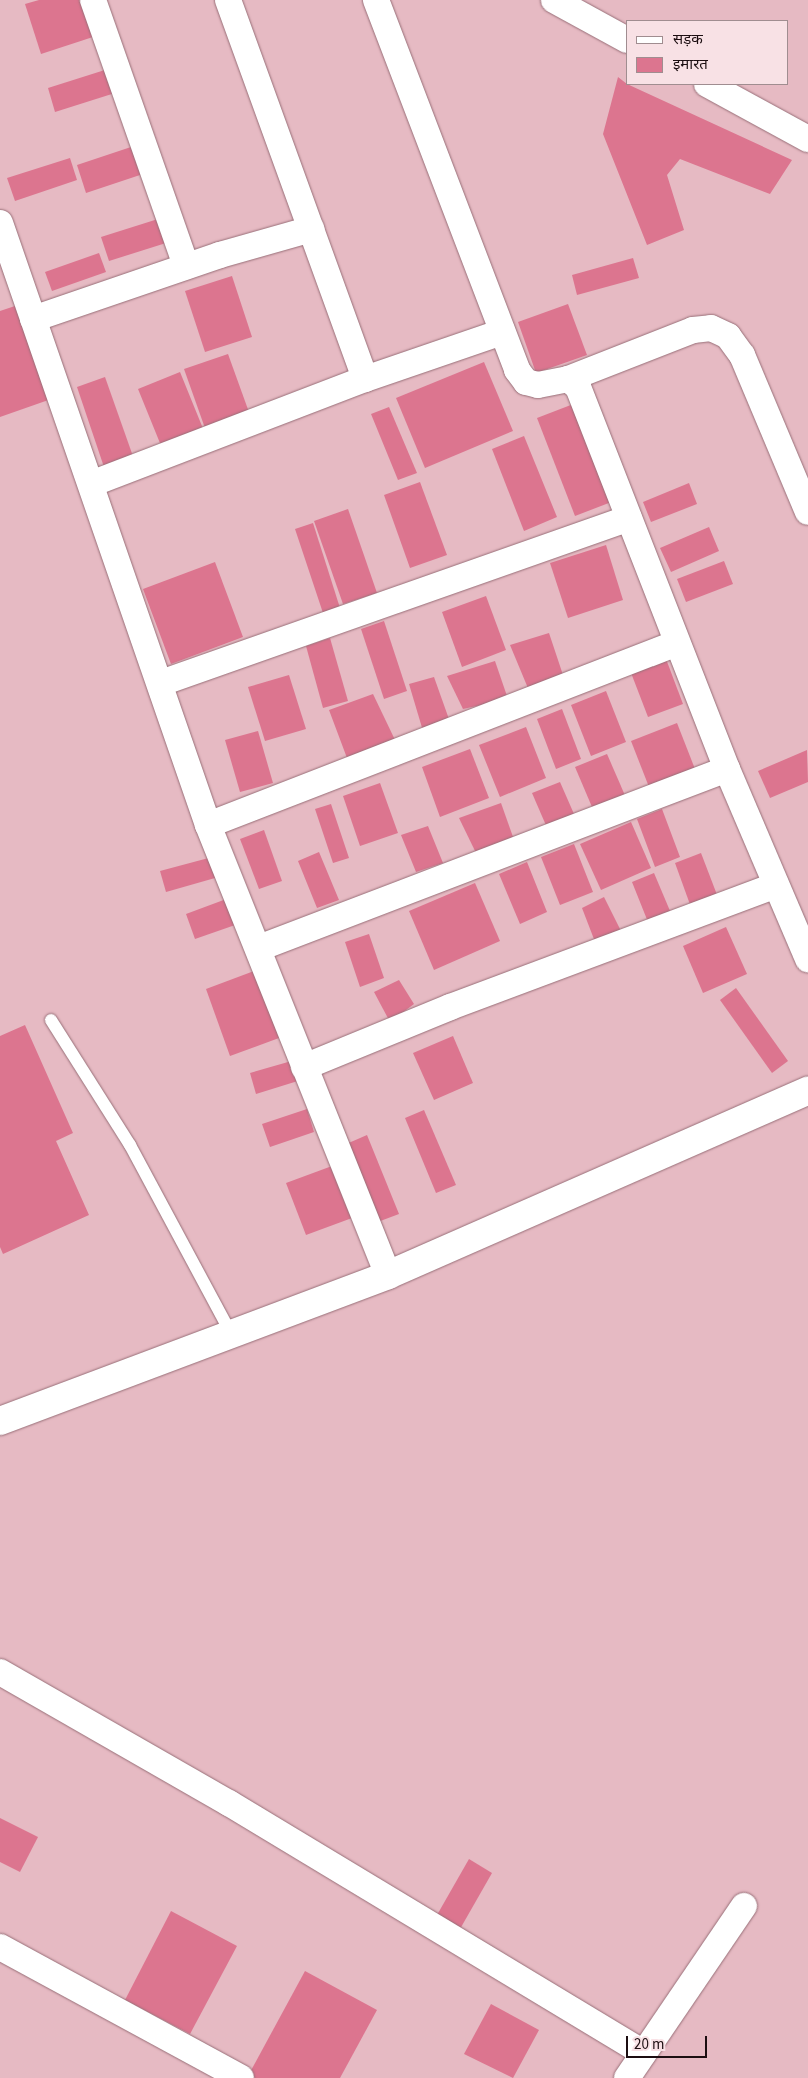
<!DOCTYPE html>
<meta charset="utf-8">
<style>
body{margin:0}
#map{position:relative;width:808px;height:2078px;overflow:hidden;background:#e6bac3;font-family:"Source Sans 3","Noto Sans Devanagari",sans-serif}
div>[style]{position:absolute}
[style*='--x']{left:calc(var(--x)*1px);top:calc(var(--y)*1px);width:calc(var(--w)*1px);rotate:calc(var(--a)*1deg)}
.building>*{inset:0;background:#dc758f}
.roads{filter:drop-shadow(0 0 1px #986f78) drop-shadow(0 0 1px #986f78)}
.service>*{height:12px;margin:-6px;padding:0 6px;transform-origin:6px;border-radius:6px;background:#fff}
.minor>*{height:26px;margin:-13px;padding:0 13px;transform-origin:13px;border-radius:13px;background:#fff}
.tertiary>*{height:28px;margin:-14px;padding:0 14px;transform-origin:14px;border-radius:14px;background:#fff}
span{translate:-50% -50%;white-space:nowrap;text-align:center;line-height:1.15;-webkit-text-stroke:4px #f8e1e5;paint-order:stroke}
.legend{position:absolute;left:626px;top:20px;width:162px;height:65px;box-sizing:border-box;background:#f8e1e5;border:1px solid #a08d90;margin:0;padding:6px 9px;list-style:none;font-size:15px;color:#1c0e11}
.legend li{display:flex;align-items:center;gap:10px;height:25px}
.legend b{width:25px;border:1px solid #a08d90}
.scale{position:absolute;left:626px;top:2036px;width:81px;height:22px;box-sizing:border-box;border:2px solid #1c0e11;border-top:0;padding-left:6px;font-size:15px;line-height:18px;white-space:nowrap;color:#1c0e11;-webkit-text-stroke:4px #f8e1e5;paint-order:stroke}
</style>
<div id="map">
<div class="building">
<i style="clip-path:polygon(39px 0,85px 0,96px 36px,41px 54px,25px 4px)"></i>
<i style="clip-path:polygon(108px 69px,115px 93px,55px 112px,48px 88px)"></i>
<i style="clip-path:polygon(618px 77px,627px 84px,792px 160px,770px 194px,680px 159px,667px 175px,684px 230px,647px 245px,603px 134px)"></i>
<i style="clip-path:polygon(137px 145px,146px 173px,86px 193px,77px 165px)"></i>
<i style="clip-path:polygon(70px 158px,77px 180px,15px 201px,7px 178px)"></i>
<i style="clip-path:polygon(158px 219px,166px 243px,109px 261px,101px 237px)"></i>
<i style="clip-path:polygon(99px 253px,106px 272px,52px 291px,45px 272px)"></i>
<i style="clip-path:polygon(633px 258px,639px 278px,577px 295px,572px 275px)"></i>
<i style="clip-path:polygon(232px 276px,252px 337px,205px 352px,185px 291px)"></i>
<i style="clip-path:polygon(24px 303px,57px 397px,0 417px,0 311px)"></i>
<i style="clip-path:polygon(568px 304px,587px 355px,536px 373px,518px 322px)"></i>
<i style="clip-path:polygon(228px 354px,250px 415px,206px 431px,184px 369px)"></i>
<i style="clip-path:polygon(484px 362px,513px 431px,425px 468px,396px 398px)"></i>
<i style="clip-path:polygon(180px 372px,204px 431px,162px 448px,138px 389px)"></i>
<i style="clip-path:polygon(105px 377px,135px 462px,106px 473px,77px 387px)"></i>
<i style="clip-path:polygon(576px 403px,614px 501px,575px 516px,537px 418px)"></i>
<i style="clip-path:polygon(389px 407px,417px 473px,398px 480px,371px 414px)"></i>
<i style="clip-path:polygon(524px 436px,557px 517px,524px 531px,492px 449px)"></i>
<i style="clip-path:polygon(420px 482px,447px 555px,410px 568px,384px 495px)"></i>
<i style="clip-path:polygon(689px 483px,697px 504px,651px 522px,643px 502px)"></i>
<i style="clip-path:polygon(348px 509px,377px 593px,343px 604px,314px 521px)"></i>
<i style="clip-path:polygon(313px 523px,340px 608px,323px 613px,295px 529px)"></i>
<i style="clip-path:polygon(709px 527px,719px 551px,671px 572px,660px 548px)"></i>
<i style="clip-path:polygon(606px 545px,623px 600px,568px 618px,550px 563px)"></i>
<i style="clip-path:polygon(724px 561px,733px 584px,686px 602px,677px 579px)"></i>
<i style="clip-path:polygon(215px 562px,243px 637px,171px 664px,143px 589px)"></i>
<i style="clip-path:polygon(486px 596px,506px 650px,462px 667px,442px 612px)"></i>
<i style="clip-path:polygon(384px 621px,407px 691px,384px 699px,361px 629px)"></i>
<i style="clip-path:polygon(549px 633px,565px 681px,530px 693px,510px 645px)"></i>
<i style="clip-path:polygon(330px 638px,348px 701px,323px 708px,306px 646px)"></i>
<i style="clip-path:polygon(663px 651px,683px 704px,648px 717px,628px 665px)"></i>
<i style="clip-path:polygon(495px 661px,508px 699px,463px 709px,447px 676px)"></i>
<i style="clip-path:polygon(289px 675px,306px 729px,265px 741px,248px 687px)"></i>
<i style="clip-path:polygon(434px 677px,450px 722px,423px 731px,409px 684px)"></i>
<i style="clip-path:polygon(606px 691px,626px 742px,591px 756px,571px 705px)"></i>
<i style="clip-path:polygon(373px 694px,396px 742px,347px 758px,329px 710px)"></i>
<i style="clip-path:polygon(562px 709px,581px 759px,556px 769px,537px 719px)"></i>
<i style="clip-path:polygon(677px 723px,695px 769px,649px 787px,631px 741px)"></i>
<i style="clip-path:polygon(526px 727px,546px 778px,500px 797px,479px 745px)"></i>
<i style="clip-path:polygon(258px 731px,273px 783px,240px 792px,225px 740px)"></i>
<i style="clip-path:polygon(470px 749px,489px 798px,440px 817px,422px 767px)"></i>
<i style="clip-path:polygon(807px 750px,808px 782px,770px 798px,758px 771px)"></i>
<i style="clip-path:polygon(607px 754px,627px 800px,595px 814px,575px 767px)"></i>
<i style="clip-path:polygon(560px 782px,574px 814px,548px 830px,532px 793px)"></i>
<i style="clip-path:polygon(380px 783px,398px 833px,360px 846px,343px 796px)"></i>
<i style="clip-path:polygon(501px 803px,513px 837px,477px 855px,459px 818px)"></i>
<i style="clip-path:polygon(331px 804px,349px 858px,333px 863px,315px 809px)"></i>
<i style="clip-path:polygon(662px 809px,680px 857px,655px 867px,637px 819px)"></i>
<i style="clip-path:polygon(631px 822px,651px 868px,601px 890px,580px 844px)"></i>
<i style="clip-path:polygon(428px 826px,443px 863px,416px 872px,401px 835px)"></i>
<i style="clip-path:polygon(264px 830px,282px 881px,259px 889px,240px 839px)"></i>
<i style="clip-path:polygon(574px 844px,593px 892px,560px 905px,541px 857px)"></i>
<i style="clip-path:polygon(319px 852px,339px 900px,317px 908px,298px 861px)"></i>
<i style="clip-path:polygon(701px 853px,719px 900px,692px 910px,675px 863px)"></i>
<i style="clip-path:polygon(216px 856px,222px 876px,166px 892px,160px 871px)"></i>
<i style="clip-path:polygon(527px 862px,547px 912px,520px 924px,499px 874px)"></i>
<i style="clip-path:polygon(654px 873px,673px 918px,650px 927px,632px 882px)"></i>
<i style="clip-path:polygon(475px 883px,500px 941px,434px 970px,409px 911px)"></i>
<i style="clip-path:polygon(604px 897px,622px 933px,597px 947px,582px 908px)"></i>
<i style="clip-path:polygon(229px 898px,238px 924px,195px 939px,186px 914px)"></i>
<i style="clip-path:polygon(726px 927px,747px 974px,703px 993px,683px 946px)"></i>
<i style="clip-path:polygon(369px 934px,384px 978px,360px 987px,345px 942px)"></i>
<i style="clip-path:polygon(254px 971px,279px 1038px,230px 1056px,206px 989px)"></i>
<i style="clip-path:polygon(399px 980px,414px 1004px,390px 1022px,374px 992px)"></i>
<i style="clip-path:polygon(736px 988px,788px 1061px,772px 1073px,720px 1000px)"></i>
<i style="clip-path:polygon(25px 1025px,73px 1133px,56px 1141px,89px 1215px,3px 1254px,0 1247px,0 1036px)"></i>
<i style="clip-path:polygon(453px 1036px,473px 1083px,434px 1100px,413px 1053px)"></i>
<i style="clip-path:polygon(295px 1060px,301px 1080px,256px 1094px,250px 1073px)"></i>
<i style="clip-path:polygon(307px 1109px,314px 1132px,270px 1147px,262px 1124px)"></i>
<i style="clip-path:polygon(424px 1110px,456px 1185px,436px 1193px,405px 1118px)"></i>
<i style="clip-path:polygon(367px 1135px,399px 1214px,375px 1223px,344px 1145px)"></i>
<i style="clip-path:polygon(332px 1166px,352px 1218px,306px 1235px,286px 1183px)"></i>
<i style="clip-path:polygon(0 1818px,38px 1837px,20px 1872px,0 1862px)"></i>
<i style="clip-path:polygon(469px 1859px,492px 1873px,460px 1929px,437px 1915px)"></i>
<i style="clip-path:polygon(171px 1911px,237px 1946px,190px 2034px,125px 2000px)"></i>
<i style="clip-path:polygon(305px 1971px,377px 2010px,340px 2078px,252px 2078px,248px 2076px)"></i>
<i style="clip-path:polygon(491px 2004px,539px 2030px,513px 2078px,464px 2054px)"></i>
</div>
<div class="roads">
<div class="service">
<i style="--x:51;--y:1020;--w:148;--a:57.7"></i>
<i style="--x:130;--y:1145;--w:216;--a:61.8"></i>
</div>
<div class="minor">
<i style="--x:93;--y:0;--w:282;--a:70.7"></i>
<i style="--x:228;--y:0;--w:403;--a:70.1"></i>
<i style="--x:376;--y:0;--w:396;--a:69.1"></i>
<i style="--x:517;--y:370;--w:15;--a:53"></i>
<i style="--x:526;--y:382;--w:12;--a:14"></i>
<i style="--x:538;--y:385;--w:31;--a:-11"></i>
<i style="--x:568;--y:379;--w:13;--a:39"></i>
<i style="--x:578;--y:387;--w:410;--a:68.7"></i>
<i style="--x:727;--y:769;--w:207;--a:66.9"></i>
<i style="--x:554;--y:0;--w:83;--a:28.7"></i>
<i style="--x:707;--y:84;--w:115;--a:28.6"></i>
<i style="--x:0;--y:223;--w:637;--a:70.94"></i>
<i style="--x:208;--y:825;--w:485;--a:68.2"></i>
<i style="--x:33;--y:319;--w:198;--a:-18.9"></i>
<i style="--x:220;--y:255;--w:95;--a:-15.9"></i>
<i style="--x:568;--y:379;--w:134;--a:-21.4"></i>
<i style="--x:693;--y:330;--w:18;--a:-6"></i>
<i style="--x:711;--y:328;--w:19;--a:25"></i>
<i style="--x:728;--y:336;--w:24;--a:54"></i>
<i style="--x:742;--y:355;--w:170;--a:67.2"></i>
<i style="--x:91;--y:484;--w:293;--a:-21"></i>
<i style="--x:365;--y:379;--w:145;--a:-18.9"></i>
<i style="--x:161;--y:683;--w:496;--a:-19.4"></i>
<i style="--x:208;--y:825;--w:503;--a:-21.21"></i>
<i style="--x:259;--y:948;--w:501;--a:-20.93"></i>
<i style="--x:304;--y:1067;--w:158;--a:-22.3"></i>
<i style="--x:450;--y:1007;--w:348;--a:-20.5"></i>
<i style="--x:0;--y:1672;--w:264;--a:29.8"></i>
<i style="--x:229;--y:1803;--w:484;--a:31.1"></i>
<i style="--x:0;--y:1947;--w:274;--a:28.5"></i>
<i style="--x:627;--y:2078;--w:208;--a:-55.8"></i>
</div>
<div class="tertiary">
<i style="--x:0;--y:1421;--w:415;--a:-20.6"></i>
<i style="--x:388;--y:1275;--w:459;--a:-23.7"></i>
</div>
</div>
<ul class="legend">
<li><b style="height:6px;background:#fff"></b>सड़क</li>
<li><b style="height:14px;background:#dc758f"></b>इमारत</li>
</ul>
<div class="scale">20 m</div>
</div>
